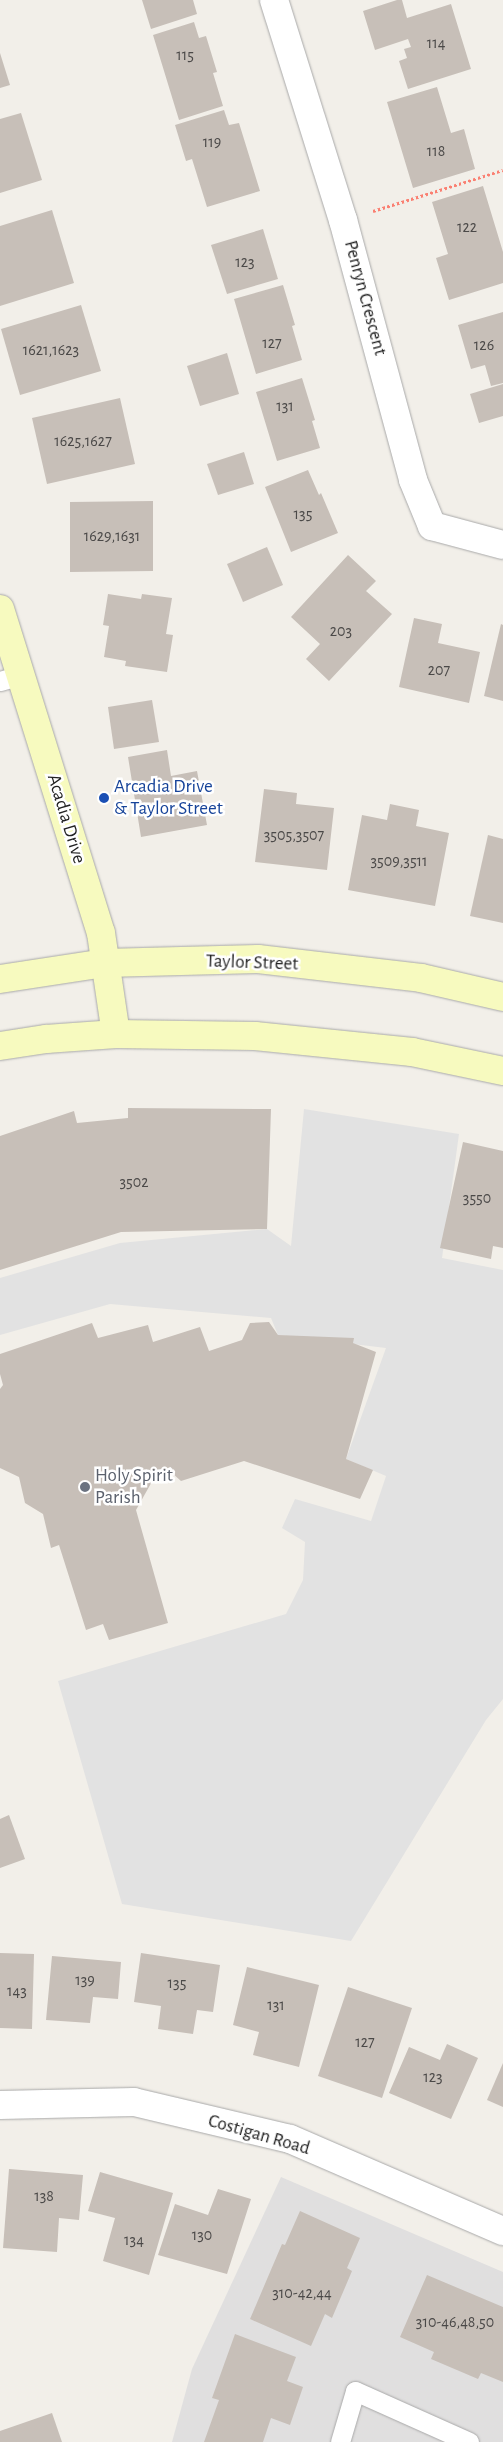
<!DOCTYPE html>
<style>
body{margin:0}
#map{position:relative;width:503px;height:2442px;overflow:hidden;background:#f2efe9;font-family:"Alegreya Sans",sans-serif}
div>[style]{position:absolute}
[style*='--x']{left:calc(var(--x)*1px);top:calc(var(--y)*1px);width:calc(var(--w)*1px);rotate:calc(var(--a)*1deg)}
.residential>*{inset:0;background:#e0dfdf}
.parking>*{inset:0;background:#e2e2e2}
.building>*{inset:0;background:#c7bfb8}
.path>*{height:3px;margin-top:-1.5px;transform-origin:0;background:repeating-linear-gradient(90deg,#fa8072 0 2.5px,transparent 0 5px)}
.roads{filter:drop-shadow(0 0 1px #a9a9a9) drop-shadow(0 0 1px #a9a9a9)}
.lane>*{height:19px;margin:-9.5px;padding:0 9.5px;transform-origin:9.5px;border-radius:9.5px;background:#fff}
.street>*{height:28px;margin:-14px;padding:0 14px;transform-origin:14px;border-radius:14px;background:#fff}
.secondary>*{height:28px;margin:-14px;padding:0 14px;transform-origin:14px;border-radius:14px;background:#f7fabf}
.dots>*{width:14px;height:14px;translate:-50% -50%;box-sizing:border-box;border:2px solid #fff;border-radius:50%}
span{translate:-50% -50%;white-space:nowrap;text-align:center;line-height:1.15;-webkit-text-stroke:5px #fff;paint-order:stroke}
.number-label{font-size:16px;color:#4b4948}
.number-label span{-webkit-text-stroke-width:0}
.street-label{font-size:19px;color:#222}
.transit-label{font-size:19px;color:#164399}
.left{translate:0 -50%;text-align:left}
.worship-label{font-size:19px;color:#5b616d}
</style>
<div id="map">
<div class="residential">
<i style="clip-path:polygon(281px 2177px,503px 2272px,503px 2442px,172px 2442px,192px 2369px)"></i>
</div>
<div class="parking">
<i style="clip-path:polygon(304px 1109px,459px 1134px,442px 1258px,503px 1270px,503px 1699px,486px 1720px,351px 1941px,122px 1904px,58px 1681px,286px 1614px,303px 1580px,305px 1542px,282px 1528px,295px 1499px,371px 1521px,386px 1476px,346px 1459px,386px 1348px,278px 1335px,271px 1318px,110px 1304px,0 1335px,0 1278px,120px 1243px,267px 1229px,291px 1246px)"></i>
</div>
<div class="building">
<i style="clip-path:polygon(142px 0,193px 0,197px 14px,151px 29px)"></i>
<i style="clip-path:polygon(397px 0,402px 0,407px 18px,451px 4px,471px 69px,408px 89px,399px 61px,407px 58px,404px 49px,411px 47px,408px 39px,375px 50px,363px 11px)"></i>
<i style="clip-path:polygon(194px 22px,199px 38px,206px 36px,217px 72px,213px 73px,223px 106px,179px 120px,153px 35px)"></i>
<i style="clip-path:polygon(0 53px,10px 85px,0 88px)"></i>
<i style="clip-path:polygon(437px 87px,451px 133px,464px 129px,475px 169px,413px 188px,387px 102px)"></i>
<i style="clip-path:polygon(224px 110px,229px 125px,239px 123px,260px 191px,207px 207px,192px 159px,186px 161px,175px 125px)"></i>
<i style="clip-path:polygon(21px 113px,42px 180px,0 193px,0 119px)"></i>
<i style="clip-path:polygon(483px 186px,503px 252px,503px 283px,449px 300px,436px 258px,448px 254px,432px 202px)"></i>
<i style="clip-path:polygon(52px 210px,74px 283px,0 306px,0 226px)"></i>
<i style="clip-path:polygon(263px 229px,278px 279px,227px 294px,211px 245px)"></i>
<i style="clip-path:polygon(283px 285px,295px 325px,292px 326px,302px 360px,256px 374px,234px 299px)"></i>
<i style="clip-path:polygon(81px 305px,101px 371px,20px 395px,1px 329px)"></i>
<i style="clip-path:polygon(503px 312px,503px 383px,491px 386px,485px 365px,471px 369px,458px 325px)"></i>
<i style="clip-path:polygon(227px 353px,239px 394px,200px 406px,187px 366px)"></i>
<i style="clip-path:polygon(302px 378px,315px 420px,312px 421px,320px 448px,277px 461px,256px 392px)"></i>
<i style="clip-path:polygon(503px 384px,503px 416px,479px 423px,470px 394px)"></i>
<i style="clip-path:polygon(120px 398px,135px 464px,47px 484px,32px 418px)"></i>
<i style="clip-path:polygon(244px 452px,254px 484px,218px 495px,207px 464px)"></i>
<i style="clip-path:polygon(308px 470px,319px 495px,321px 493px,338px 533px,291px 552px,265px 487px)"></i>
<i style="clip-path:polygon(153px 501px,153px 571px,70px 572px,70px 502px)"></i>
<i style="clip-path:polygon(267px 547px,283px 585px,243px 602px,227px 564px)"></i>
<i style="clip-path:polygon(348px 555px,376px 581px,366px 591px,392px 614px,329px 681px,306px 659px,320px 644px,291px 617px)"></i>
<i style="clip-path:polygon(108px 594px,141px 599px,142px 594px,172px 598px,166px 634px,173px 635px,167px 672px,125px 666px,126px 661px,104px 657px,109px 626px,103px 625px)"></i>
<i style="clip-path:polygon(414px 618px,442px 624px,438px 643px,480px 652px,469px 703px,399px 687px)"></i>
<i style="clip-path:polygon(501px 624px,503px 625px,503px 701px,484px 696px)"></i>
<i style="clip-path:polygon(152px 700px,159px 742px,114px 749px,108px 707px)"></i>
<i style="clip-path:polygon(167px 750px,171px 776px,197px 771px,207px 825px,141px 837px,128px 757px)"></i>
<i style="clip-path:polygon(264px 789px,297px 793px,296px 804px,334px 808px,327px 870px,255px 862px)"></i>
<i style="clip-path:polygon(390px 804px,419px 810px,416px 826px,449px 833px,435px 906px,348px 890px,362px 815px,387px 820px)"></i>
<i style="clip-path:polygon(488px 835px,503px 839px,503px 923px,470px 916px)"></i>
<i style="clip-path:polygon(128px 1108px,271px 1109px,267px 1229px,121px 1232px,0 1270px,0 1136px,74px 1111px,77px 1123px,128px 1118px)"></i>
<i style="clip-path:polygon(463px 1142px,503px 1151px,503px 1248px,493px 1246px,491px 1259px,440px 1248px)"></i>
<i style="clip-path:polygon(269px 1322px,278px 1335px,354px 1338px,353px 1343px,376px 1352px,346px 1459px,373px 1470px,360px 1499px,244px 1461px,181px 1481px,172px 1473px,154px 1478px,136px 1510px,168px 1623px,109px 1640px,103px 1624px,86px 1630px,59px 1545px,51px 1548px,43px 1514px,25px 1503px,19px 1477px,0 1468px,0 1389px,3px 1385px,0 1374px,0 1354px,92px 1323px,98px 1338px,148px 1325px,153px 1342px,200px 1327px,209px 1351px,242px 1340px,250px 1323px)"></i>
<i style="clip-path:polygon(9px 1815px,25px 1859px,0 1868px,0 1819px)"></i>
<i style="clip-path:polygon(0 1953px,34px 1954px,32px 2029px,0 2028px)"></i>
<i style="clip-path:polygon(141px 1953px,220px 1965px,213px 2012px,197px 2010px,193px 2034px,158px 2029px,161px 2006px,134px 2002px)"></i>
<i style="clip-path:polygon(52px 1956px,121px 1962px,118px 1999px,93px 1997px,90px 2023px,46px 2020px)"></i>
<i style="clip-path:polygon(247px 1967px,319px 1985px,299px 2067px,253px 2055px,259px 2032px,233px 2025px)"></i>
<i style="clip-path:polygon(348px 1987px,412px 2008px,382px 2098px,318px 2076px)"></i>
<i style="clip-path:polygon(447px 2044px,478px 2058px,451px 2119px,389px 2093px,409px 2047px,440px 2060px)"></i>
<i style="clip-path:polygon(503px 2063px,503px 2107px,487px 2100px)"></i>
<i style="clip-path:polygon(9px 2169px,83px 2175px,79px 2220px,59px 2218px,57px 2252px,3px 2248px)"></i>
<i style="clip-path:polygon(100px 2172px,173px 2193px,149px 2275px,103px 2261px,115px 2218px,88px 2211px)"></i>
<i style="clip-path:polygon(218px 2189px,251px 2199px,227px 2274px,158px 2255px,175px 2204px,208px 2215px)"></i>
<i style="clip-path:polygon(300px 2211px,360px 2238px,347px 2268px,352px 2271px,332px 2318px,325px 2314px,311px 2346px,250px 2319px,282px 2244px,285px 2245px)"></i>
<i style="clip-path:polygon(427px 2275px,503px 2307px,503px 2382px,481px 2373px,478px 2379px,431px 2359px,434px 2352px,400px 2337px)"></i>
<i style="clip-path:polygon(235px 2334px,296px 2357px,287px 2381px,303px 2387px,290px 2425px,271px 2418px,263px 2442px,204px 2442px,219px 2400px,212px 2398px)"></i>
<i style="clip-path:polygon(52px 2413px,62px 2442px,0 2442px,0 2431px)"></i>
</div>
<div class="path">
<i style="--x:373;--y:211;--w:136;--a:-17.5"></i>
</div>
<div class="roads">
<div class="lane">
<i style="--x:0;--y:681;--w:22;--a:-16"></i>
<i style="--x:340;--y:2442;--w:53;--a:-73.6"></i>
<i style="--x:355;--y:2391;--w:125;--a:24.1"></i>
</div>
<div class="street">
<i style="--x:274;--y:0;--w:231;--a:72.6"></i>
<i style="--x:343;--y:220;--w:269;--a:74.9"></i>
<i style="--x:413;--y:480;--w:50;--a:67.6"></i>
<i style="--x:432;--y:526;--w:73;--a:15"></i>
<i style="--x:0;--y:2105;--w:134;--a:-1.3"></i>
<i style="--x:134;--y:2102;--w:160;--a:13.3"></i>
<i style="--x:290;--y:2139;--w:232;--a:23.4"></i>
</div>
<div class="secondary">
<i style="--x:0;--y:609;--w:339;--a:72.7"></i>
<i style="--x:101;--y:933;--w:102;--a:81.6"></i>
<i style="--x:0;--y:979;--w:106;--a:-8.7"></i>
<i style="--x:105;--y:963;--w:153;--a:-1.5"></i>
<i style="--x:258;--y:959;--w:164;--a:6.6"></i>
<i style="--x:421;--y:978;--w:84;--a:13"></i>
<i style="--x:0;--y:1046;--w:47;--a:-8.7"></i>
<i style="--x:46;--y:1039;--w:70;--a:-4.1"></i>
<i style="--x:116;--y:1034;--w:139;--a:0.8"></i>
<i style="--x:255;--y:1036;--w:158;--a:5.8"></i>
<i style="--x:412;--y:1052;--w:93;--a:11.8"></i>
</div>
</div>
<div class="dots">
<i style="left:104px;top:798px;background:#1a4fb4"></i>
<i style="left:85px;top:1487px;background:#6b7280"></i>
</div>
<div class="number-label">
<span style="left:436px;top:43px">114</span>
<span style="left:185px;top:55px">115</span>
<span style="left:212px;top:142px">119</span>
<span style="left:436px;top:151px">118</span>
<span style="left:467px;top:227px">122</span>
<span style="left:245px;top:262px">123</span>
<span style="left:272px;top:343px">127</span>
<span style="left:484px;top:345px">126</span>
<span style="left:51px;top:350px">1621,1623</span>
<span style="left:285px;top:406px">131</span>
<span style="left:83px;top:441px">1625,1627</span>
<span style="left:303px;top:514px">135</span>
<span style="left:112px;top:536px">1629,1631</span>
<span style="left:341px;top:631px">203</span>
<span style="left:439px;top:670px">207</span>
<span style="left:294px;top:835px">3505,3507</span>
<span style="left:399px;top:861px">3509,3511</span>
<span style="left:134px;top:1182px">3502</span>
<span style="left:477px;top:1198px">3550</span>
<span style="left:85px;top:1980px">139</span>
<span style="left:177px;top:1983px">135</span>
<span style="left:17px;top:1991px">143</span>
<span style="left:276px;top:2005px">131</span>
<span style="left:365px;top:2042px">127</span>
<span style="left:433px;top:2077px">123</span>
<span style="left:44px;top:2196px">138</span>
<span style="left:202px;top:2235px">130</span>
<span style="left:134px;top:2240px">134</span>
<span style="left:302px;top:2293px">310-42,44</span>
<span style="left:455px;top:2322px">310-46,48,50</span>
</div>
<div class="street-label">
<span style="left:365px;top:298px;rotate:75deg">Penryn Crescent</span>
<span style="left:66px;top:819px;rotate:73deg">Acadia Drive</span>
<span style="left:252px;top:963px;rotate:2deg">Taylor Street</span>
<span style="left:259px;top:2135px;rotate:16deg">Costigan Road</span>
</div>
<div class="transit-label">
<span class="left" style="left:114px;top:798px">Arcadia Drive<br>&amp; Taylor Street</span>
</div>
<div class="worship-label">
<span class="left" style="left:95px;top:1487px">Holy Spirit<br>Parish</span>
</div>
</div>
